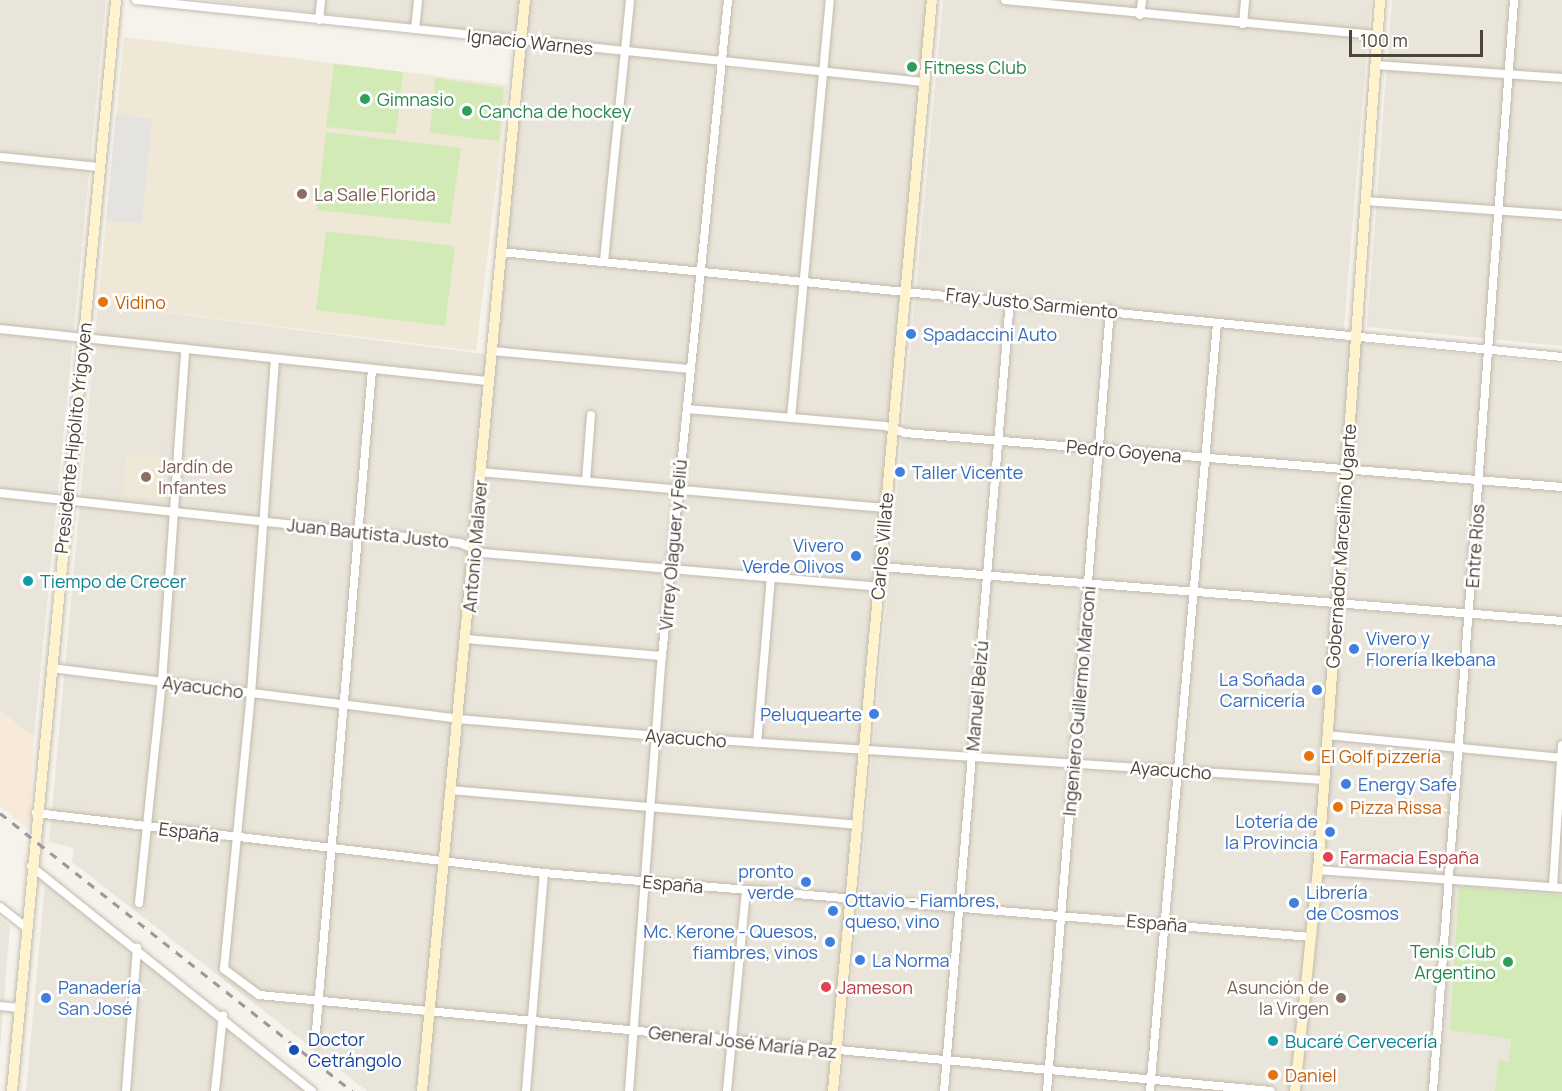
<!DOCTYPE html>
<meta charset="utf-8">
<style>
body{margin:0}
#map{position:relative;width:1562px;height:1091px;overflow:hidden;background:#f6f3ec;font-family:Manrope,sans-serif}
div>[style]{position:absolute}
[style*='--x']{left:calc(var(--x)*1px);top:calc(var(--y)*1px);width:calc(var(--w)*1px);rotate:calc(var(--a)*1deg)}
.residential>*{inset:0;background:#eae5da}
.commercial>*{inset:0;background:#f7ead8}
.education>*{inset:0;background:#efe8d6}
.green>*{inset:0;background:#d2eab5}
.parking>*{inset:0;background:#e5e3e0}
.roads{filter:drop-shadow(0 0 2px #c2bbae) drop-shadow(0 0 2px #c2bbae)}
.street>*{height:8px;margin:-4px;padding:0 4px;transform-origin:4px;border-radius:4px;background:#fff}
.secondary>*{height:10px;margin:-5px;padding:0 5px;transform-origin:5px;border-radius:5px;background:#fff3cd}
.rail>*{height:3px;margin-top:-1.5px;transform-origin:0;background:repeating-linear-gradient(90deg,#9a9a9a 0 8px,transparent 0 16px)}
.dots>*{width:16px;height:16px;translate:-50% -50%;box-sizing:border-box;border:3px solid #fff;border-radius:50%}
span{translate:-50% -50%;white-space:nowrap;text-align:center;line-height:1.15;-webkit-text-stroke:5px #fff;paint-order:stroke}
.street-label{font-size:18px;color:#4b4439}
.leisure-label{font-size:18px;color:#27864d}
.left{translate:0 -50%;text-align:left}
.right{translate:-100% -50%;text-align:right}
.education-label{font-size:18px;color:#785e54}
.food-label{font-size:18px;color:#c56008}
.shop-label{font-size:18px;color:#366cbe}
.culture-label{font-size:18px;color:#0d838f}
.health-label{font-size:18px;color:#be3a42}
.transit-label{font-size:18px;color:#164399}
.scale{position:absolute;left:1349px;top:30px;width:134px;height:27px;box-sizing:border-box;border:3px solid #4b4439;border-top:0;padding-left:8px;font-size:18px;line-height:21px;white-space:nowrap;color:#4b4439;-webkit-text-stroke:4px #fff;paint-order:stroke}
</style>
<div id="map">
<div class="residential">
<i style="clip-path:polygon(0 0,106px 0,34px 737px,0 711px)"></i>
<i style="clip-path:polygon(204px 0,723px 0,716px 67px,919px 85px,829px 1091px,367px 1091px,72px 862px,74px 848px,49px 842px,98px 304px,492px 355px,522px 36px)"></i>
<i style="clip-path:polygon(728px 0,932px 0,924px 82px,721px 63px)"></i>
<i style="clip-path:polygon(943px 0,1371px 0,1343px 341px,1562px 364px,1562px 1091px,841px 1091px)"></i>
<i style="clip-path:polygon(1392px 0,1562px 0,1562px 346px,1367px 327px)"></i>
<i style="clip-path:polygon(45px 883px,132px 948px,307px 1091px,26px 1091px)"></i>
<i style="clip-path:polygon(0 918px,10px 926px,0 1047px)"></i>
</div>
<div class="commercial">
<i style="clip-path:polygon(0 711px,34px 737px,29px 829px,0 807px)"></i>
</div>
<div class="education">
<i style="clip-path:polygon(124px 37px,508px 85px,476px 351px,98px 304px)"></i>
<i style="clip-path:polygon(127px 454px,169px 459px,161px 499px,122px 496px)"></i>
</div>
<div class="green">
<i style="clip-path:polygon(334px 64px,403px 72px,396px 134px,326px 127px)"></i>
<i style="clip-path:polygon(435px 78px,504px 88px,499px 141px,430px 133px)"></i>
<i style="clip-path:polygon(326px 132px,461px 148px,450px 224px,317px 210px)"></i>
<i style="clip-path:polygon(326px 231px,455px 246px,445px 326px,316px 310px)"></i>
<i style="clip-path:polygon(1459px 887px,1562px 895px,1562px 1091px,1495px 1091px,1499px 1060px,1509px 1062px,1511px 1039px,1450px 1030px)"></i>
</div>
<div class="parking">
<i style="clip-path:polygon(116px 114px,152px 119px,142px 223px,106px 221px)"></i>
</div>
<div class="roads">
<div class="street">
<i style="--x:136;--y:0;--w:792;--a:5.94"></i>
<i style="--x:1005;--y:0;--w:375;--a:5.4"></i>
<i style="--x:1140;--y:15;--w:15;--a:-82"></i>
<i style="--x:319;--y:20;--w:20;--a:-84"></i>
<i style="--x:1243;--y:24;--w:24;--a:-85"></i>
<i style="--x:415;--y:29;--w:29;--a:-84"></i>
<i style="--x:1376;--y:65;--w:186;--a:4"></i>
<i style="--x:0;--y:157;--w:100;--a:5.8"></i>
<i style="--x:1366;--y:201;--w:196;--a:4.1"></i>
<i style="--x:501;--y:252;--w:1066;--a:5.65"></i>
<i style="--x:604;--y:261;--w:262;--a:-84.3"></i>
<i style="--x:0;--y:329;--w:492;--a:6.1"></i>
<i style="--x:492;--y:351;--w:200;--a:5.2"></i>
<i style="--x:275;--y:359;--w:335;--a:94.1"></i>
<i style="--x:251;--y:693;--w:277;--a:95.6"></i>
<i style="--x:224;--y:969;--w:44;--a:36.6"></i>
<i style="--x:259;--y:995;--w:1016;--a:5.42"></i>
<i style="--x:687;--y:409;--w:199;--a:4.9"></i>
<i style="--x:885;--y:426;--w:21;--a:19"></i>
<i style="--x:905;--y:433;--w:659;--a:4.7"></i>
<i style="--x:791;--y:418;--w:420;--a:-84.7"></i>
<i style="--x:481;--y:472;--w:407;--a:5.1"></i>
<i style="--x:586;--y:481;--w:66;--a:-85.7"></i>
<i style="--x:0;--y:493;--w:463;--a:6.2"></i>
<i style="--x:460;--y:543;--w:26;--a:23"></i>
<i style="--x:484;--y:553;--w:395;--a:4.9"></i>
<i style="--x:881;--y:567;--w:683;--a:4.53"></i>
<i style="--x:467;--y:639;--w:196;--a:5"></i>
<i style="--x:51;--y:668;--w:411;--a:7.1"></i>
<i style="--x:459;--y:719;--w:198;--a:4.9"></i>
<i style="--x:656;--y:736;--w:669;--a:3.77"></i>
<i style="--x:1327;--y:735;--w:236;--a:5.6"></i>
<i style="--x:757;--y:743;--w:166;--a:-85.2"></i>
<i style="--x:451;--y:790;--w:409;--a:4.9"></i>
<i style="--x:36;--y:813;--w:512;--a:6.74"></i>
<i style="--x:544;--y:873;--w:770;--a:4.77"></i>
<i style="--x:31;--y:866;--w:360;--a:38.7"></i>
<i style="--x:1318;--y:870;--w:245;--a:4.2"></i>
<i style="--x:1553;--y:887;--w:142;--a:-86.4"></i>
<i style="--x:139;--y:903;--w:222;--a:-84.1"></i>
<i style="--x:162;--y:682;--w:334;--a:-86"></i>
<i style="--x:0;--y:907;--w:33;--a:38"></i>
<i style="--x:0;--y:1006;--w:19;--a:6"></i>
<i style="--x:315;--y:1043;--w:675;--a:-85.16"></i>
<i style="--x:126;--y:1091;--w:144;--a:-85.6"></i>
<i style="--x:215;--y:1091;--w:76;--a:-84"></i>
<i style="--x:526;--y:1091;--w:219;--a:-85.3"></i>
<i style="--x:629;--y:1091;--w:436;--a:-85.7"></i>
<i style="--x:662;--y:656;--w:659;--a:-84.25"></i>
<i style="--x:727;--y:1091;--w:202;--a:-84.6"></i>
<i style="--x:944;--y:1091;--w:794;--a:-85.23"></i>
<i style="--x:1047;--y:1091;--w:784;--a:-85.39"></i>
<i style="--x:1150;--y:1091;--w:771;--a:-85.01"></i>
<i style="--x:1433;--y:1091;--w:1094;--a:-85.75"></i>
</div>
<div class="secondary">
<i style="--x:12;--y:1091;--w:1096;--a:-84.55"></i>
<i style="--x:422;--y:1091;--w:1096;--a:-84.61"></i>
<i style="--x:833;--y:1091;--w:1095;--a:-84.82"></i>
<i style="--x:1295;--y:1091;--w:222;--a:-84.1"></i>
<i style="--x:1318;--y:870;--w:872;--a:-85.92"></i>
</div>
</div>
<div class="rail">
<i style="--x:0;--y:813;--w:449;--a:38.3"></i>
</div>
<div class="dots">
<i style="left:912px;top:67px;background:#2e9e5b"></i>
<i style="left:365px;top:99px;background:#2e9e5b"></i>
<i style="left:467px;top:111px;background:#2e9e5b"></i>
<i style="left:302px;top:194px;background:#8d6e63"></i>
<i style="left:103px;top:302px;background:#e8710a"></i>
<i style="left:911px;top:334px;background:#3f7fe0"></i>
<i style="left:900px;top:472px;background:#3f7fe0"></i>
<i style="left:146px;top:477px;background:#8d6e63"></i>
<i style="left:856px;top:556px;background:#3f7fe0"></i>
<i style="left:28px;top:581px;background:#0f9aa8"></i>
<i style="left:1354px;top:649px;background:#3f7fe0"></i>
<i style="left:1317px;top:690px;background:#3f7fe0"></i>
<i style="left:874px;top:714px;background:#3f7fe0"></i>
<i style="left:1309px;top:756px;background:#e8710a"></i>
<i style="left:1346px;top:784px;background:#3f7fe0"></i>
<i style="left:1338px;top:807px;background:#e8710a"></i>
<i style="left:1330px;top:832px;background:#3f7fe0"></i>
<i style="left:1328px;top:857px;background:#e0444e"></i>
<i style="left:806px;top:882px;background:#3f7fe0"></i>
<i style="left:1294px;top:903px;background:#3f7fe0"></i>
<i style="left:833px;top:911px;background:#3f7fe0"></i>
<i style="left:830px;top:942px;background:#3f7fe0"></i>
<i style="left:860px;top:960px;background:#3f7fe0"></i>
<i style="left:1508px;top:962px;background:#2e9e5b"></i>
<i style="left:826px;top:987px;background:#e0444e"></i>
<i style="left:46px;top:998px;background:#3f7fe0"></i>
<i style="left:1341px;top:998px;background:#8d6e63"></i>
<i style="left:1273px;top:1041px;background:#0f9aa8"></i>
<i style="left:294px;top:1050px;background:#1a4fb4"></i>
<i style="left:1273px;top:1075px;background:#e8710a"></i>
</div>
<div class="street-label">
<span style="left:530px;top:42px;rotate:6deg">Ignacio Warnes</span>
<span style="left:1032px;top:303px;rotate:6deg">Fray Justo Sarmiento</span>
<span style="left:73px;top:438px;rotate:-84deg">Presidente Hipólito Yrigoyen</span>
<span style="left:1124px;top:451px;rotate:5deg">Pedro Goyena</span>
<span style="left:368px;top:533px;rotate:6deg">Juan Bautista Justo</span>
<span style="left:673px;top:545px;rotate:-85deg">Virrey Olaguer y Feliú</span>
<span style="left:475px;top:546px;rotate:-85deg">Antonio Malaver</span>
<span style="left:882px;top:546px;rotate:-85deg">Carlos Villate</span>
<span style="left:1341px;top:546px;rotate:-86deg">Gobernador Marcelino Ugarte</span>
<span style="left:1475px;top:546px;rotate:-86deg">Entre Ríos</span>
<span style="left:203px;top:687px;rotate:7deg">Ayacucho</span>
<span style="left:977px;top:696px;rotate:-85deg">Manuel Belzú</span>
<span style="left:1079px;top:701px;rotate:-85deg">Ingeniero Guillermo Marconi</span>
<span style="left:686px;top:738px;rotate:4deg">Ayacucho</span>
<span style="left:1171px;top:770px;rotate:4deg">Ayacucho</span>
<span style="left:189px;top:832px;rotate:7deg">España</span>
<span style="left:673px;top:884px;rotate:5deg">España</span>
<span style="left:1157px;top:923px;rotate:5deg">España</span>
<span style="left:743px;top:1042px;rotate:6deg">General José María Paz</span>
</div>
<div class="leisure-label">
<span class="left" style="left:924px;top:67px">Fitness Club</span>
<span class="left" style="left:377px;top:99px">Gimnasio</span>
<span class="left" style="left:479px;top:111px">Cancha de hockey</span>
<span class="right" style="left:1496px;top:962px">Tenis Club<br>Argentino</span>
</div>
<div class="education-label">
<span class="left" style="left:314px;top:194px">La Salle Florida</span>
<span class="left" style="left:158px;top:477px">Jardín de<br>Infantes</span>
<span class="right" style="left:1329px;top:998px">Asunción de<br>la Virgen</span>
</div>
<div class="food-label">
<span class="left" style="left:115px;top:302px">Vidino</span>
<span class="left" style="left:1321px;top:756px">El Golf pizzería</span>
<span class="left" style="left:1350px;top:807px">Pizza Rissa</span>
<span class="left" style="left:1285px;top:1075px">Daniel</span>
</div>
<div class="shop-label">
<span class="left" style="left:923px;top:334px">Spadaccini Auto</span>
<span class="left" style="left:912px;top:472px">Taller Vicente</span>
<span class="right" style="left:844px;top:556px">Vivero<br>Verde Olivos</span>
<span class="left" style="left:1366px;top:649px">Vivero y<br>Florería Ikebana</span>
<span class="right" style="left:1305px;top:690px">La Soñada<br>Carnicería</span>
<span class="right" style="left:862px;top:714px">Peluquearte</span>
<span class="left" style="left:1358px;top:784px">Energy Safe</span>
<span class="right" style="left:1318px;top:832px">Lotería de<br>la Provincia</span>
<span class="right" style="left:794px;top:882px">pronto<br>verde</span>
<span class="left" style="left:1306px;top:903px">Librería<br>de Cosmos</span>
<span class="left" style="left:845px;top:911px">Ottavio - Fiambres,<br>queso, vino</span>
<span class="right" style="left:818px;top:942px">Mc. Kerone - Quesos,<br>fiambres, vinos</span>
<span class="left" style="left:872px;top:960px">La Norma</span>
<span class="left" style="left:58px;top:998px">Panadería<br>San José</span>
</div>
<div class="culture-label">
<span class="left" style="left:40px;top:581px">Tiempo de Crecer</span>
<span class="left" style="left:1285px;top:1041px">Bucaré Cervecería</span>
</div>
<div class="health-label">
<span class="left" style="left:1340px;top:857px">Farmacia España</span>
<span class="left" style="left:838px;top:987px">Jameson</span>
</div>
<div class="transit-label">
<span class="left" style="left:308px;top:1050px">Doctor<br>Cetrángolo</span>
</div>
<div class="scale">100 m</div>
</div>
